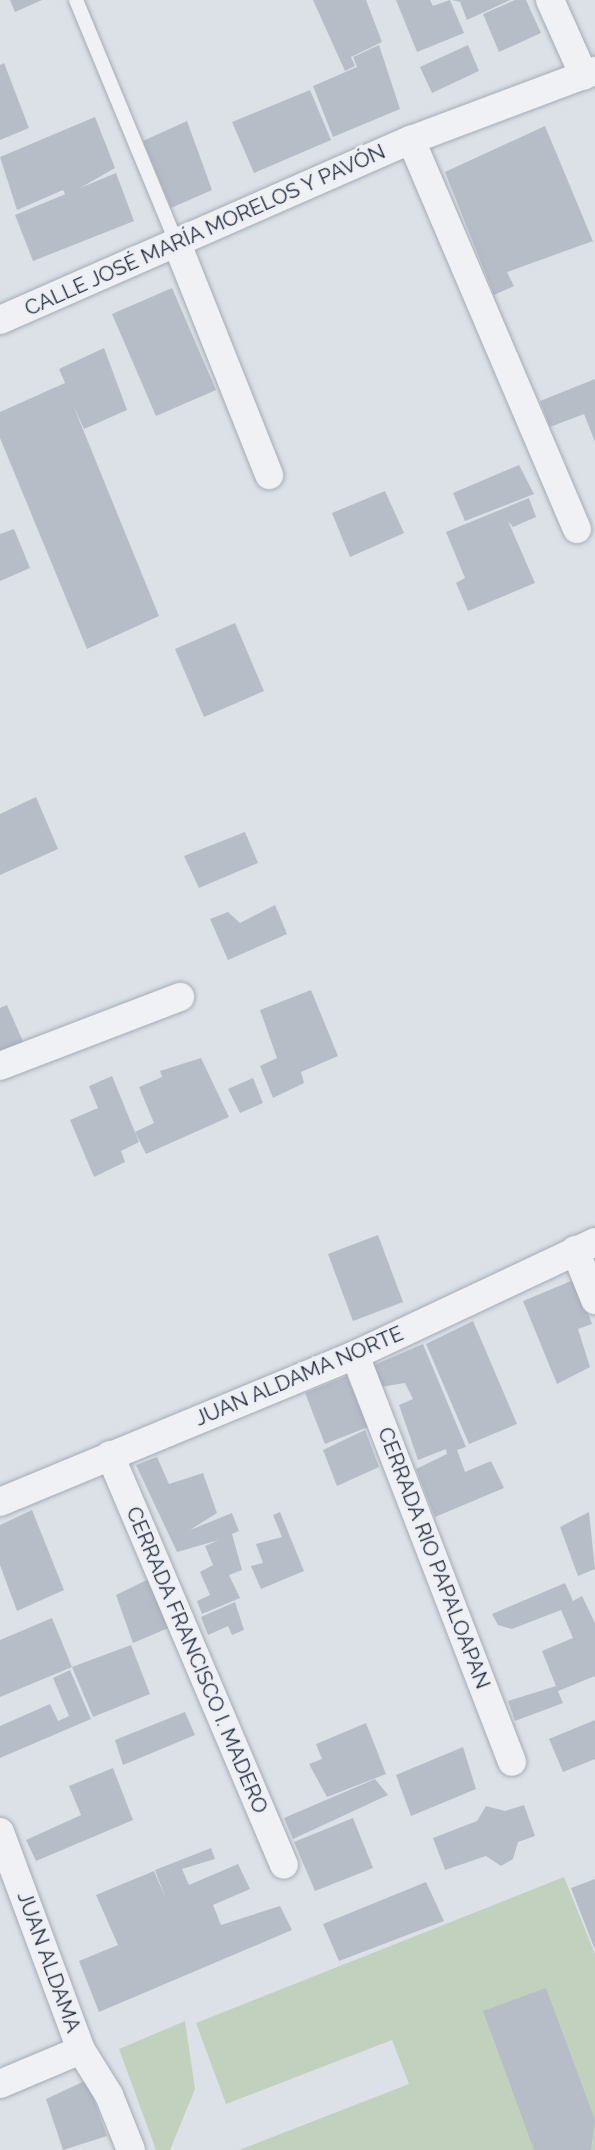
<!DOCTYPE html>
<meta charset="utf-8">
<style>
body{margin:0}
#map{position:relative;width:595px;height:2150px;overflow:hidden;background:#dce1e7;font-family:Raleway,sans-serif}
div>[style]{position:absolute}
[style*='--x']{left:calc(var(--x)*1px);top:calc(var(--y)*1px);width:calc(var(--w)*1px);rotate:calc(var(--a)*1deg)}
.green>*{inset:0;background:#c2d1bd}
.building>*{inset:0;background:#b7bdc7}
.roads{filter:drop-shadow(0 0 2px #a5abb4) drop-shadow(0 0 2px #a5abb4)}
.service>*{height:14px;margin:-7px;padding:0 7px;transform-origin:7px;border-radius:7px;background:#eff1f5}
.minor>*{height:28px;margin:-14px;padding:0 14px;transform-origin:14px;border-radius:14px;background:#eff1f5}
span{translate:-50% -50%;white-space:nowrap;text-align:center;line-height:1.15;-webkit-text-stroke:5px #eceff5;paint-order:stroke}
.street-label{font-size:21px;color:#262e3e}
</style>
<div id="map">
<div class="green">
<i style="clip-path:polygon(564px 1877px,595px 1954px,595px 2150px,239px 2150px,409px 2084px,392px 2040px,226px 2104px,196px 2023px)"></i>
<i style="clip-path:polygon(185px 2021px,195px 2089px,170px 2150px,156px 2150px,119px 2049px)"></i>
</div>
<div class="building">
<i style="clip-path:polygon(10px 0,42px 0,15px 12px)"></i>
<i style="clip-path:polygon(313px 0,366px 0,382px 42px,351px 57px,355px 66px,345px 71px)"></i>
<i style="clip-path:polygon(396px 0,430px 0,433px 6px,450px 0,464px 33px,417px 52px)"></i>
<i style="clip-path:polygon(452px 0,510px 0,467px 20px,460px 2px)"></i>
<i style="clip-path:polygon(515px 0,526px 0,541px 33px,499px 52px,483px 14px)"></i>
<i style="clip-path:polygon(379px 45px,400px 109px,333px 137px,313px 86px,357px 67px,353px 57px)"></i>
<i style="clip-path:polygon(468px 45px,479px 71px,432px 93px,420px 67px)"></i>
<i style="clip-path:polygon(4px 63px,29px 128px,0 140px,0 65px)"></i>
<i style="clip-path:polygon(310px 90px,331px 140px,254px 173px,232px 122px)"></i>
<i style="clip-path:polygon(95px 117px,115px 168px,66px 196px,63px 190px,17px 210px,0 157px)"></i>
<i style="clip-path:polygon(187px 121px,212px 190px,171px 208px,143px 141px)"></i>
<i style="clip-path:polygon(545px 126px,595px 246px,593px 241px,507px 272px,514px 286px,494px 295px,445px 172px)"></i>
<i style="clip-path:polygon(116px 173px,134px 221px,33px 261px,15px 215px)"></i>
<i style="clip-path:polygon(172px 288px,216px 390px,156px 416px,112px 314px)"></i>
<i style="clip-path:polygon(104px 348px,127px 410px,84px 429px,73px 405px,159px 616px,87px 649px,0 438px,0 412px,65px 383px,59px 369px)"></i>
<i style="clip-path:polygon(595px 379px,595px 442px,584px 414px,550px 427px,540px 401px)"></i>
<i style="clip-path:polygon(519px 465px,534px 494px,465px 521px,453px 493px)"></i>
<i style="clip-path:polygon(385px 491px,404px 533px,350px 557px,332px 513px)"></i>
<i style="clip-path:polygon(529px 498px,536px 517px,513px 527px,508px 521px,535px 583px,468px 611px,456px 583px,465px 578px,446px 532px)"></i>
<i style="clip-path:polygon(14px 529px,30px 568px,0 581px,0 534px)"></i>
<i style="clip-path:polygon(235px 623px,264px 691px,204px 717px,175px 649px)"></i>
<i style="clip-path:polygon(36px 797px,58px 849px,0 875px,0 814px)"></i>
<i style="clip-path:polygon(245px 832px,258px 863px,199px 888px,184px 856px)"></i>
<i style="clip-path:polygon(275px 905px,287px 934px,228px 960px,210px 919px,228px 912px,240px 923px)"></i>
<i style="clip-path:polygon(311px 990px,338px 1056px,301px 1072px,304px 1083px,273px 1098px,260px 1066px,277px 1058px,260px 1010px)"></i>
<i style="clip-path:polygon(7px 1005px,25px 1046px,0 1057px,0 1008px)"></i>
<i style="clip-path:polygon(201px 1058px,229px 1117px,146px 1154px,135px 1132px,154px 1123px,139px 1087px,162px 1077px,160px 1071px)"></i>
<i style="clip-path:polygon(112px 1076px,139px 1142px,121px 1151px,125px 1162px,94px 1177px,70px 1120px,98px 1108px,89px 1086px)"></i>
<i style="clip-path:polygon(253px 1078px,263px 1103px,240px 1113px,228px 1089px)"></i>
<i style="clip-path:polygon(378px 1235px,403px 1302px,353px 1321px,328px 1254px)"></i>
<i style="clip-path:polygon(576px 1279px,592px 1324px,578px 1329px,590px 1367px,557px 1384px,523px 1301px)"></i>
<i style="clip-path:polygon(473px 1321px,517px 1424px,469px 1444px,426px 1344px)"></i>
<i style="clip-path:polygon(423px 1344px,466px 1447px,457px 1450px,465px 1472px,491px 1461px,504px 1488px,435px 1517px,416px 1469px,447px 1454px,446px 1449px,418px 1460px,399px 1405px,413px 1399px,405px 1383px,380px 1387px,372px 1366px)"></i>
<i style="clip-path:polygon(347px 1376px,368px 1427px,325px 1444px,305px 1393px)"></i>
<i style="clip-path:polygon(365px 1430px,379px 1467px,337px 1486px,323px 1450px)"></i>
<i style="clip-path:polygon(157px 1457px,169px 1484px,203px 1473px,217px 1513px,190px 1530px,232px 1513px,239px 1531px,232px 1534px,242px 1570px,229px 1575px,240px 1598px,202px 1614px,197px 1601px,210px 1595px,200px 1572px,213px 1565px,205px 1546px,219px 1540px,177px 1552px,136px 1465px)"></i>
<i style="clip-path:polygon(32px 1510px,64px 1590px,17px 1611px,0 1565px,0 1525px)"></i>
<i style="clip-path:polygon(280px 1512px,304px 1571px,261px 1589px,251px 1566px,263px 1563px,256px 1544px,282px 1537px,273px 1515px)"></i>
<i style="clip-path:polygon(589px 1512px,595px 1569px,578px 1576px,560px 1527px)"></i>
<i style="clip-path:polygon(151px 1578px,173px 1626px,133px 1643px,116px 1595px)"></i>
<i style="clip-path:polygon(565px 1583px,573px 1601px,582px 1596px,595px 1623px,595px 1676px,558px 1691px,563px 1703px,515px 1721px,508px 1701px,556px 1686px,542px 1651px,573px 1638px,561px 1610px,512px 1629px,498px 1625px,492px 1614px)"></i>
<i style="clip-path:polygon(235px 1602px,244px 1630px,232px 1635px,228px 1626px,208px 1635px,201px 1617px)"></i>
<i style="clip-path:polygon(52px 1618px,72px 1667px,0 1697px,0 1640px)"></i>
<i style="clip-path:polygon(131px 1645px,150px 1694px,93px 1717px,72px 1667px)"></i>
<i style="clip-path:polygon(70px 1670px,91px 1719px,0 1758px,0 1726px,50px 1704px,58px 1721px,69px 1716px,53px 1678px)"></i>
<i style="clip-path:polygon(185px 1712px,195px 1735px,123px 1765px,115px 1740px)"></i>
<i style="clip-path:polygon(595px 1720px,595px 1759px,563px 1772px,549px 1739px)"></i>
<i style="clip-path:polygon(366px 1723px,386px 1774px,327px 1797px,309px 1764px,322px 1759px,316px 1744px)"></i>
<i style="clip-path:polygon(463px 1747px,476px 1789px,411px 1816px,396px 1775px)"></i>
<i style="clip-path:polygon(113px 1768px,133px 1820px,36px 1861px,26px 1840px,81px 1815px,69px 1786px)"></i>
<i style="clip-path:polygon(375px 1779px,388px 1795px,293px 1839px,284px 1818px)"></i>
<i style="clip-path:polygon(524px 1805px,535px 1836px,518px 1842px,513px 1859px,501px 1866px,486px 1856px,445px 1870px,433px 1838px,477px 1821px,486px 1806px,505px 1811px)"></i>
<i style="clip-path:polygon(353px 1818px,373px 1868px,315px 1891px,294px 1842px)"></i>
<i style="clip-path:polygon(211px 1848px,215px 1859px,182px 1869px,189px 1885px,238px 1864px,250px 1889px,213px 1905px,221px 1925px,280px 1906px,292px 1930px,99px 2012px,79px 1961px,118px 1945px,96px 1895px,154px 1871px,166px 1899px,155px 1870px)"></i>
<i style="clip-path:polygon(595px 1879px,595px 1950px,571px 1888px)"></i>
<i style="clip-path:polygon(426px 1882px,444px 1921px,339px 1961px,323px 1924px)"></i>
<i style="clip-path:polygon(546px 1988px,595px 2120px,591px 2150px,534px 2150px,483px 2011px)"></i>
<i style="clip-path:polygon(87px 2080px,107px 2136px,63px 2150px,46px 2099px)"></i>
</div>
<div class="roads">
<div class="service">
<i style="--x:76;--y:0;--w:261;--a:67.5"></i>
</div>
<div class="minor">
<i style="--x:550;--y:0;--w:83;--a:65.9"></i>
<i style="--x:411;--y:140;--w:423;--a:66.9"></i>
<i style="--x:176;--y:241;--w:252;--a:68.3"></i>
<i style="--x:0;--y:320;--w:449;--a:-23.7"></i>
<i style="--x:411;--y:140;--w:197;--a:-20.6"></i>
<i style="--x:0;--y:1066;--w:193;--a:-21"></i>
<i style="--x:575;--y:1250;--w:54;--a:68.2"></i>
<i style="--x:355;--y:1355;--w:436;--a:68.9"></i>
<i style="--x:110;--y:1455;--w:445;--a:67"></i>
<i style="--x:0;--y:1502;--w:384;--a:-22.5"></i>
<i style="--x:355;--y:1355;--w:265;--a:-25.2"></i>
<i style="--x:0;--y:1832;--w:233;--a:69.6"></i>
<i style="--x:81;--y:2050;--w:53;--a:58.1"></i>
<i style="--x:109;--y:2095;--w:59;--a:68.2"></i>
<i style="--x:0;--y:2084;--w:88;--a:-22.8"></i>
</div>
</div>
<div class="street-label">
<span style="left:205px;top:230px;rotate:-24deg">CALLE JOSÉ MARÍA MORELOS Y PAVÓN</span>
<span style="left:299px;top:1376px;rotate:-23deg">JUAN ALDAMA NORTE</span>
<span style="left:434px;top:1558px;rotate:69deg">CERRADA RIO PAPALOAPAN</span>
<span style="left:197px;top:1660px;rotate:67deg">CERRADA FRANCISCO I. MADERO</span>
<span style="left:49px;top:1962px;rotate:70deg">JUAN ALDAMA</span>
</div>
</div>
